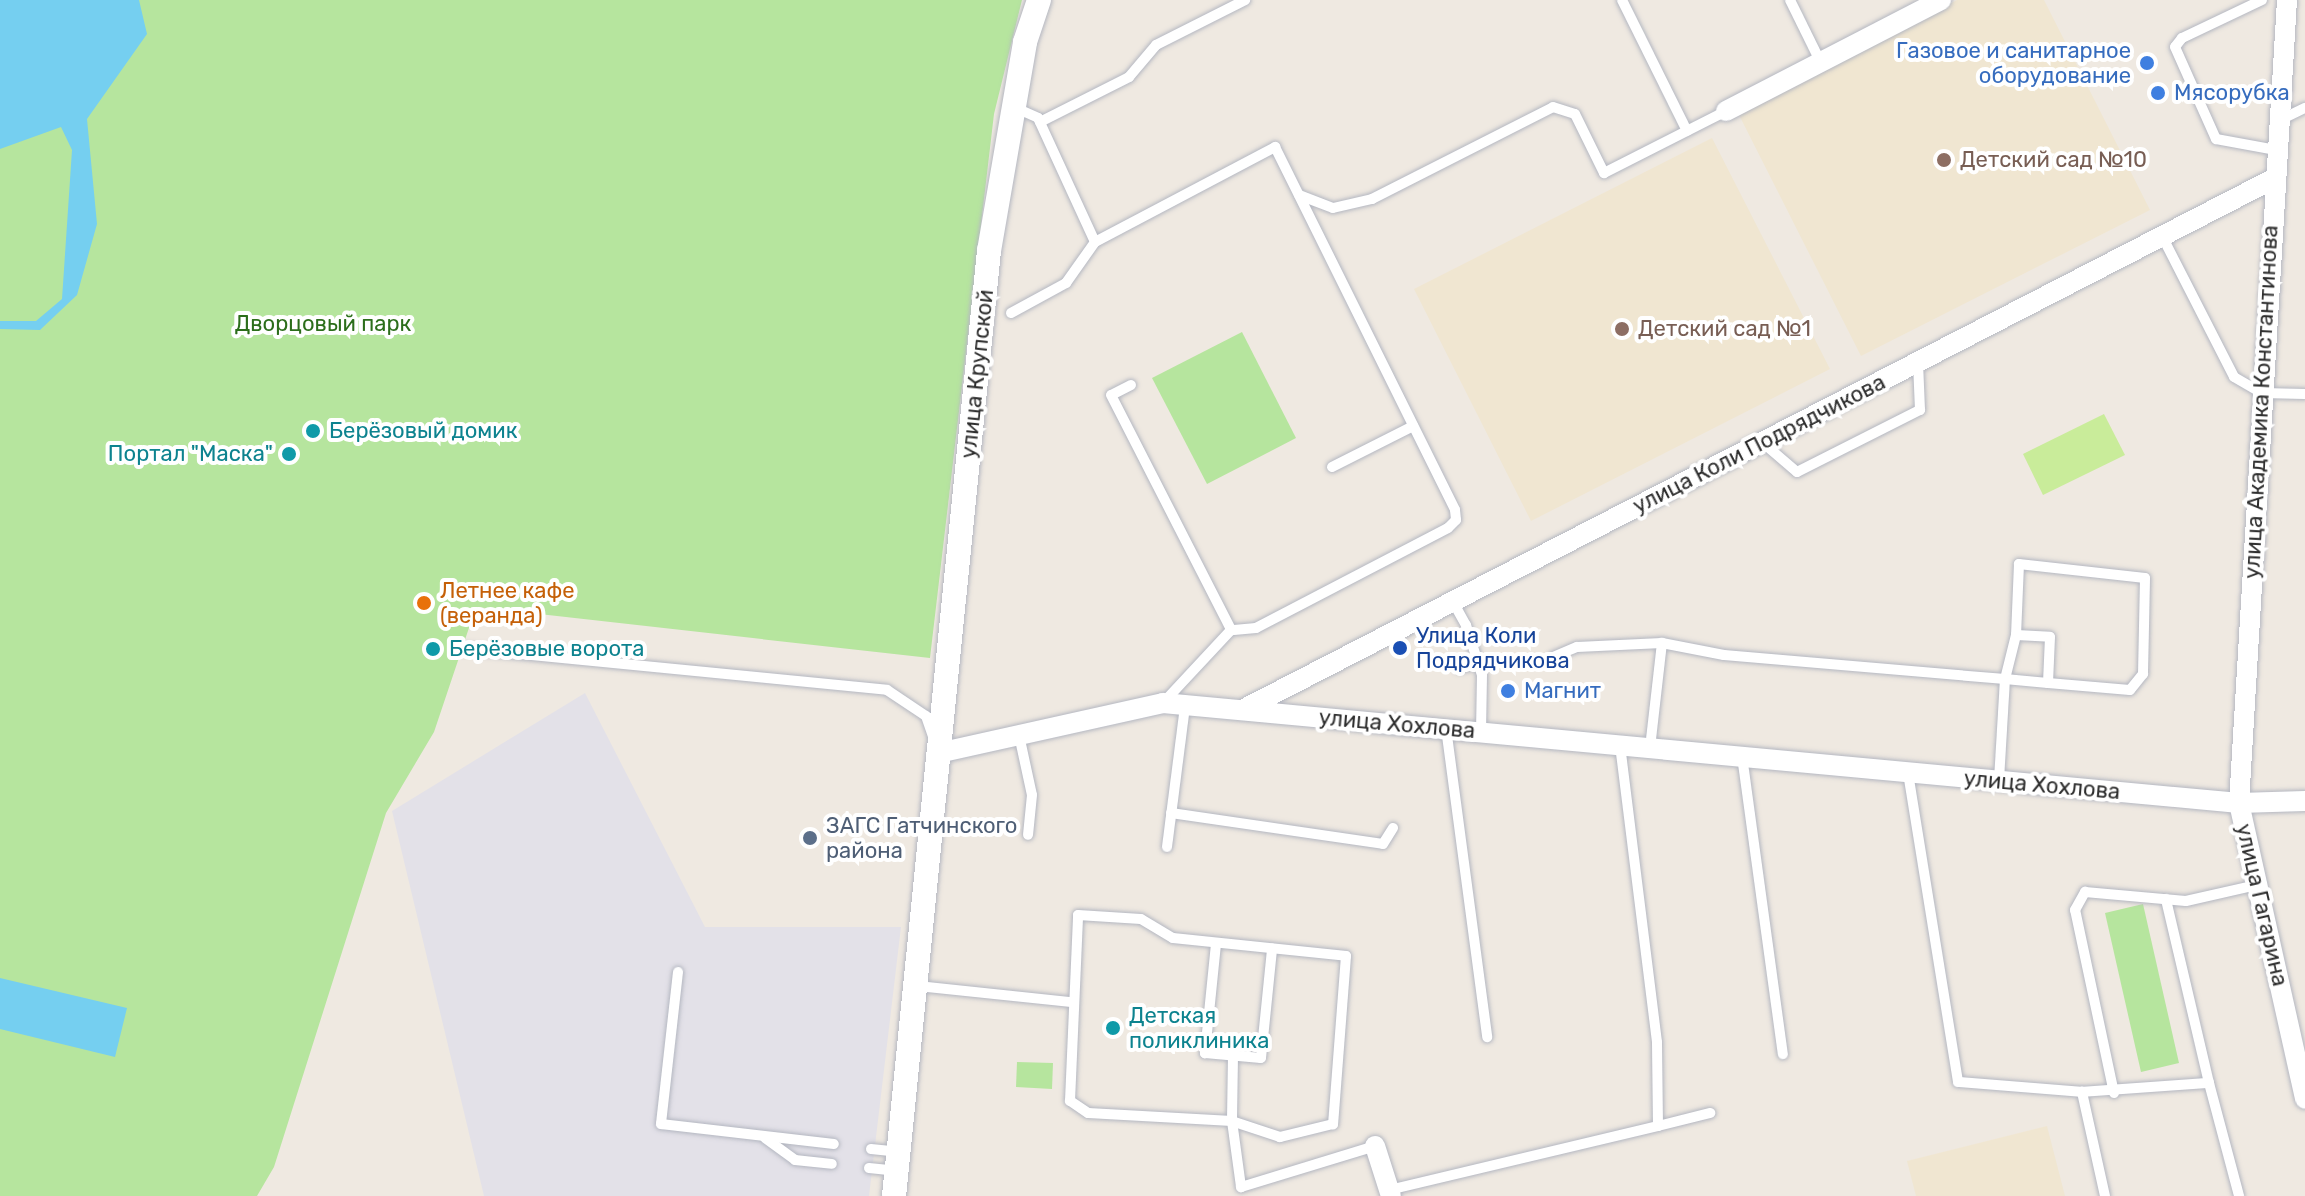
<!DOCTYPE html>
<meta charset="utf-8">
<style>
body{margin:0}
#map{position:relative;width:2305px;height:1196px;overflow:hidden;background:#efe9e1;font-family:Rubik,sans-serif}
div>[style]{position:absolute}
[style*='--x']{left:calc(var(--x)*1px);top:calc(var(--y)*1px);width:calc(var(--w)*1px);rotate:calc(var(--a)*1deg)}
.industrial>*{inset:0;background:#e3e1e8}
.education>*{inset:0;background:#f0e6d1}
.green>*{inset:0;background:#b6e59e}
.pitch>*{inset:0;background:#c9ec9a}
.water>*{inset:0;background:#75cff0}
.roads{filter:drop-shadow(0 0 2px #b4b7c1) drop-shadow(0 0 2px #b4b7c1)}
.service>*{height:10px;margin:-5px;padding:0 5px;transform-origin:5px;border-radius:5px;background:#fff}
.minor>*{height:20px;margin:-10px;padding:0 10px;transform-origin:10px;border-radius:10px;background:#fff}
.tertiary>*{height:24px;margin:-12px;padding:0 12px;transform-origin:12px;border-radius:12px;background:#fff}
.dots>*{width:22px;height:22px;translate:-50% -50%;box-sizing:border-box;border:4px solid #fff;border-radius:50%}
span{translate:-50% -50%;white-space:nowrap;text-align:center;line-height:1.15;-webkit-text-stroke:8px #fff;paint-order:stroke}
.shop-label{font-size:22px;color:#366cbe}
.right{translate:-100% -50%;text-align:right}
.left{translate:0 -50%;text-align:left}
.education-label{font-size:22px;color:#785e54}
.park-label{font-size:22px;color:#2c6e1b}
.street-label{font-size:22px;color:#2e2e2e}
.culture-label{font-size:22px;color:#0d838f}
.food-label{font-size:22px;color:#c56008}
.transit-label{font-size:22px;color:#164399}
.service-label{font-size:22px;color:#4e5e75}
</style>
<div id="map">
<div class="industrial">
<i style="clip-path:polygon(585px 693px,705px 927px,901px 927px,869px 1196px,484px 1196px,392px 811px)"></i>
</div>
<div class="education">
<i style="clip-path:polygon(1957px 0,2044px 0,2150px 210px,1861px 356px,1737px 111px)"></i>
<i style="clip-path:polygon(1712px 138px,1830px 369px,1531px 521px,1414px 289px)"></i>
<i style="clip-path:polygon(2047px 1126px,2065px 1196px,1916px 1196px,1907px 1161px)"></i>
</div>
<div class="green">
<i style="clip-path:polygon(0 0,1022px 0,994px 114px,930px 658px,476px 607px,434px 732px,386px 813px,274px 1167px,257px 1196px,0 1196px)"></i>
<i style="clip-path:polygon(1242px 332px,1296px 438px,1207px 484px,1152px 378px)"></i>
<i style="clip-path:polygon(2143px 904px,2179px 1063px,2141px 1072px,2105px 913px)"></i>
<i style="clip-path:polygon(1017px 1062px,1053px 1063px,1052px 1089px,1016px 1087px)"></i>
</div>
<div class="pitch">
<i style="clip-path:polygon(2104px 414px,2125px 455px,2043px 495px,2023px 454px)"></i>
</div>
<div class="water">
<i style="clip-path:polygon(0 0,139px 0,147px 34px,87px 119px,97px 224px,77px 295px,40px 330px,0 329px,0 321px,36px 321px,62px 299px,72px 150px,61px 127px,0 149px)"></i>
<i style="clip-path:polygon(0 978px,127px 1008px,115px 1057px,0 1029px)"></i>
</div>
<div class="roads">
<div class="service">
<i style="--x:1622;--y:0;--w:146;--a:63.6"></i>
<i style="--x:1790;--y:0;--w:68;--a:63.8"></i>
<i style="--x:2262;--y:0;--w:89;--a:154.6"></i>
<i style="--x:2182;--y:38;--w:11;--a:128"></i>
<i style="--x:2175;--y:47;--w:101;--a:66"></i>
<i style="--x:2216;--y:139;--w:61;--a:10.4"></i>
<i style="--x:1016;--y:108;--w:24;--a:24"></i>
<i style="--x:1038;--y:118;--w:136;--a:65.3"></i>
<i style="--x:1095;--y:242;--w:204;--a:-27.8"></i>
<i style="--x:1275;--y:147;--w:405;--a:63.6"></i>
<i style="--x:1455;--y:510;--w:10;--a:84"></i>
<i style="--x:1456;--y:520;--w:11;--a:135"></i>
<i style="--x:1448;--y:528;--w:216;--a:152.5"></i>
<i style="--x:1256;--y:628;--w:25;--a:175"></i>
<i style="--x:2280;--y:120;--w:28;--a:-26"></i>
<i style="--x:1040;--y:122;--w:100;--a:-26.8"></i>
<i style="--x:1129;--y:77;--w:42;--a:-49.8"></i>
<i style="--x:1156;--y:45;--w:100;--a:-26.8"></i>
<i style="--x:1299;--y:195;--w:36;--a:21"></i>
<i style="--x:1333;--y:208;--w:40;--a:-13"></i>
<i style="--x:1372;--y:199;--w:203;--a:-26.9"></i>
<i style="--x:1553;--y:107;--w:23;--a:18"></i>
<i style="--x:1575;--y:114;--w:66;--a:63.8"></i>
<i style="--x:1604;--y:173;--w:137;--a:-26.9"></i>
<i style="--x:2162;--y:236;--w:158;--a:62.9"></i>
<i style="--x:2234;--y:377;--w:32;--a:30"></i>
<i style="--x:2262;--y:393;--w:43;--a:1.3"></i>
<i style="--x:1011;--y:313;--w:63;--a:-28.6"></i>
<i style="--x:1066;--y:283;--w:50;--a:-54.7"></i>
<i style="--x:1131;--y:385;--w:22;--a:153"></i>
<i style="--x:1111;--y:395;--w:264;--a:62.9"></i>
<i style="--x:1231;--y:630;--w:100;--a:133"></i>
<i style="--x:1762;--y:442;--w:46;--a:40.6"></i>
<i style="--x:1797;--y:472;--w:138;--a:-26.8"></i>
<i style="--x:1920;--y:410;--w:48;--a:-92.4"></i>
<i style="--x:1332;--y:467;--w:91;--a:-26.8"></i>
<i style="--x:1452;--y:600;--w:29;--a:61"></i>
<i style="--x:1466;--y:625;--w:52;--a:72.3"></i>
<i style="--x:1482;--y:675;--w:57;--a:91"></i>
<i style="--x:2016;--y:635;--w:34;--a:3"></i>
<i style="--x:2050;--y:637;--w:46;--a:92.5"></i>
<i style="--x:460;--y:648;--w:429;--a:5.6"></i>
<i style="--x:887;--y:690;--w:47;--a:33.7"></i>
<i style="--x:926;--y:716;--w:21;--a:71"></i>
<i style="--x:1553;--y:657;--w:26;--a:-23"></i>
<i style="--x:1577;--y:647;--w:85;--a:-2.7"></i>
<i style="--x:1662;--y:643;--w:63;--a:11"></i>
<i style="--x:1724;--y:655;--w:282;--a:4.9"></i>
<i style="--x:2005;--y:679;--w:43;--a:5.3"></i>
<i style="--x:2048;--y:683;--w:82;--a:4.9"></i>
<i style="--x:2130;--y:690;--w:21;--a:-51"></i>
<i style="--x:2143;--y:674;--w:96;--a:-88.8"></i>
<i style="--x:2145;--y:578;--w:127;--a:-173.7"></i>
<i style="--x:2019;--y:564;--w:71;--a:92.4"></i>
<i style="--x:2016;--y:635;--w:45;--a:104"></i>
<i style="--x:2005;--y:679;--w:102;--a:93.4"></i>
<i style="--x:1459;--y:668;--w:21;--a:-14"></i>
<i style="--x:1446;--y:728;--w:312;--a:82.4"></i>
<i style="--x:1019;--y:735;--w:61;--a:77.8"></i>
<i style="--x:1032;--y:795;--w:40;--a:95.7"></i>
<i style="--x:1650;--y:748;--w:106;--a:-83.5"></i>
<i style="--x:1742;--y:756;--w:301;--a:82.2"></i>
<i style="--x:1908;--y:773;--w:313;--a:80.8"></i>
<i style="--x:1958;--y:1082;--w:124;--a:4.6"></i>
<i style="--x:1171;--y:813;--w:214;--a:8.3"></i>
<i style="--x:1383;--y:844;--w:19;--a:-58"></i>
<i style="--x:1167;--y:847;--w:142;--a:-82.7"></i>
<i style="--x:1078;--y:915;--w:63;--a:3.6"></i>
<i style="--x:1141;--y:919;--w:37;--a:31"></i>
<i style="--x:1173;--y:938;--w:174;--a:5.9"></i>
<i style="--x:1346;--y:956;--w:169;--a:94.4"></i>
<i style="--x:1333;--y:1124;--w:55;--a:166.2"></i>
<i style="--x:1280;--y:1137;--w:51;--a:-161.6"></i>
<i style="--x:1232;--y:1121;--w:144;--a:-176.8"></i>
<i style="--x:1088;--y:1113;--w:22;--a:-146"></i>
<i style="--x:1070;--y:1101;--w:186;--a:-87.5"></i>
<i style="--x:1216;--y:944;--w:110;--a:95.8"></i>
<i style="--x:1205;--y:1053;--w:56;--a:5.1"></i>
<i style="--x:1261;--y:1058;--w:110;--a:-84.2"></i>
<i style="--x:678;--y:972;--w:153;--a:96.4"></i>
<i style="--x:661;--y:1124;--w:174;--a:6.6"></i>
<i style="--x:918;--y:986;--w:154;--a:6"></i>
<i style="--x:1233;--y:1056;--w:65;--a:90.9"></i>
<i style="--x:1232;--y:1121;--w:67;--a:82.2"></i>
<i style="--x:1241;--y:1187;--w:140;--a:-17"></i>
<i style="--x:2209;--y:1083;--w:117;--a:75.1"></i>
<i style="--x:2114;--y:1093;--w:187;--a:-102"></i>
<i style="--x:2075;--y:910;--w:21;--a:-61"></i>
<i style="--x:2085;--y:892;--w:101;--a:5.1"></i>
<i style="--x:2186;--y:901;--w:73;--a:-12.7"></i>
<i style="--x:1658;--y:1126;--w:54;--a:-14"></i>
<i style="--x:765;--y:1138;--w:37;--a:36"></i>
<i style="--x:795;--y:1160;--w:37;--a:6"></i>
<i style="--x:871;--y:1149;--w:27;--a:6"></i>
<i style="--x:869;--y:1168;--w:27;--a:6"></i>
<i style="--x:1389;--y:1190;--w:277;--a:-13.4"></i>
<i style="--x:1658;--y:1126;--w:84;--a:-90.7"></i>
<i style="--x:1657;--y:1042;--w:299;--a:-97.1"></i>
<i style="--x:2105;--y:1196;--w:107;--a:-102.5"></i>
<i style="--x:2082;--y:1092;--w:127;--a:-4.1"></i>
<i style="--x:2209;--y:1083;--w:189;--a:-103.2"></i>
</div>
<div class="minor">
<i style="--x:2287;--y:0;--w:804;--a:93.42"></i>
<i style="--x:2239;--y:803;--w:303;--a:77.4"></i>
<i style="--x:1726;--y:111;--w:242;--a:-27.3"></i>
<i style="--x:1244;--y:709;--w:1157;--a:-27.25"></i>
<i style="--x:938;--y:753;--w:230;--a:-12.5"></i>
<i style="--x:1163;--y:703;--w:1081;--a:5.31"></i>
<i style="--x:2239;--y:803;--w:66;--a:-1.7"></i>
<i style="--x:1375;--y:1146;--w:52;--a:72.3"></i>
</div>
<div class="tertiary">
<i style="--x:894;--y:1196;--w:950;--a:-84.26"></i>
<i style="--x:989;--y:251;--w:212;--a:-80.2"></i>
<i style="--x:1025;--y:42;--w:44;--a:-71.6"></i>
</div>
</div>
<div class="dots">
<i style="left:2147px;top:63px;background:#3f7fe0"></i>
<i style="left:2158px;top:93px;background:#3f7fe0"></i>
<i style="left:1944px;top:160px;background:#8d6e63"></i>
<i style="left:1622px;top:329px;background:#8d6e63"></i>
<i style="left:313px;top:431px;background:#0f9aa8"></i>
<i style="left:289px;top:454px;background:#0f9aa8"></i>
<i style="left:424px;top:603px;background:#e8710a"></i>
<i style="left:1400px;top:648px;background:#1a4fb4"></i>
<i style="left:433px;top:649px;background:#0f9aa8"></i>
<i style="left:1508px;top:691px;background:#3f7fe0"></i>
<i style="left:810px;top:838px;background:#5c6f8a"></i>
<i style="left:1113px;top:1028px;background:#0f9aa8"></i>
</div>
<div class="shop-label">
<span class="right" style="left:2131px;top:63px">Газовое и санитарное<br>оборудование</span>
<span class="left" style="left:2174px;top:93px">Мясорубка</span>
<span class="left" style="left:1524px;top:691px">Магнит</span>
</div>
<div class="education-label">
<span class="left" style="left:1960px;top:160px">Детский сад №10</span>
<span class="left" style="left:1638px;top:329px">Детский сад №1</span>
</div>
<div class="park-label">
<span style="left:323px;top:324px">Дворцовый парк</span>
</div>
<div class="street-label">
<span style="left:977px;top:374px;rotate:-84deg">улица Крупской</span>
<span style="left:2261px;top:402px;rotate:-87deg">улица Академика Константинова</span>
<span style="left:1759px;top:444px;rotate:-27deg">улица Коли Подрядчикова</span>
<span style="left:1397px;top:724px;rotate:5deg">улица Хохлова</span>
<span style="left:2042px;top:785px;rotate:5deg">улица Хохлова</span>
<span style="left:2262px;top:905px;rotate:77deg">улица Гагарина</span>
</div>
<div class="culture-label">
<span class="left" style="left:329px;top:431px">Берёзовый домик</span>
<span class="right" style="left:273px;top:454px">Портал "Маска"</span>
<span class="left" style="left:449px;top:649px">Берёзовые ворота</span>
<span class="left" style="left:1129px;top:1028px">Детская<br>поликлиника</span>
</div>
<div class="food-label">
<span class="left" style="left:440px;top:603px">Летнее кафе<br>(веранда)</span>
</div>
<div class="transit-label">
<span class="left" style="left:1416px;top:648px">Улица Коли<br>Подрядчикова</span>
</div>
<div class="service-label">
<span class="left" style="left:826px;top:838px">ЗАГС Гатчинского<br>района</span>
</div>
</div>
